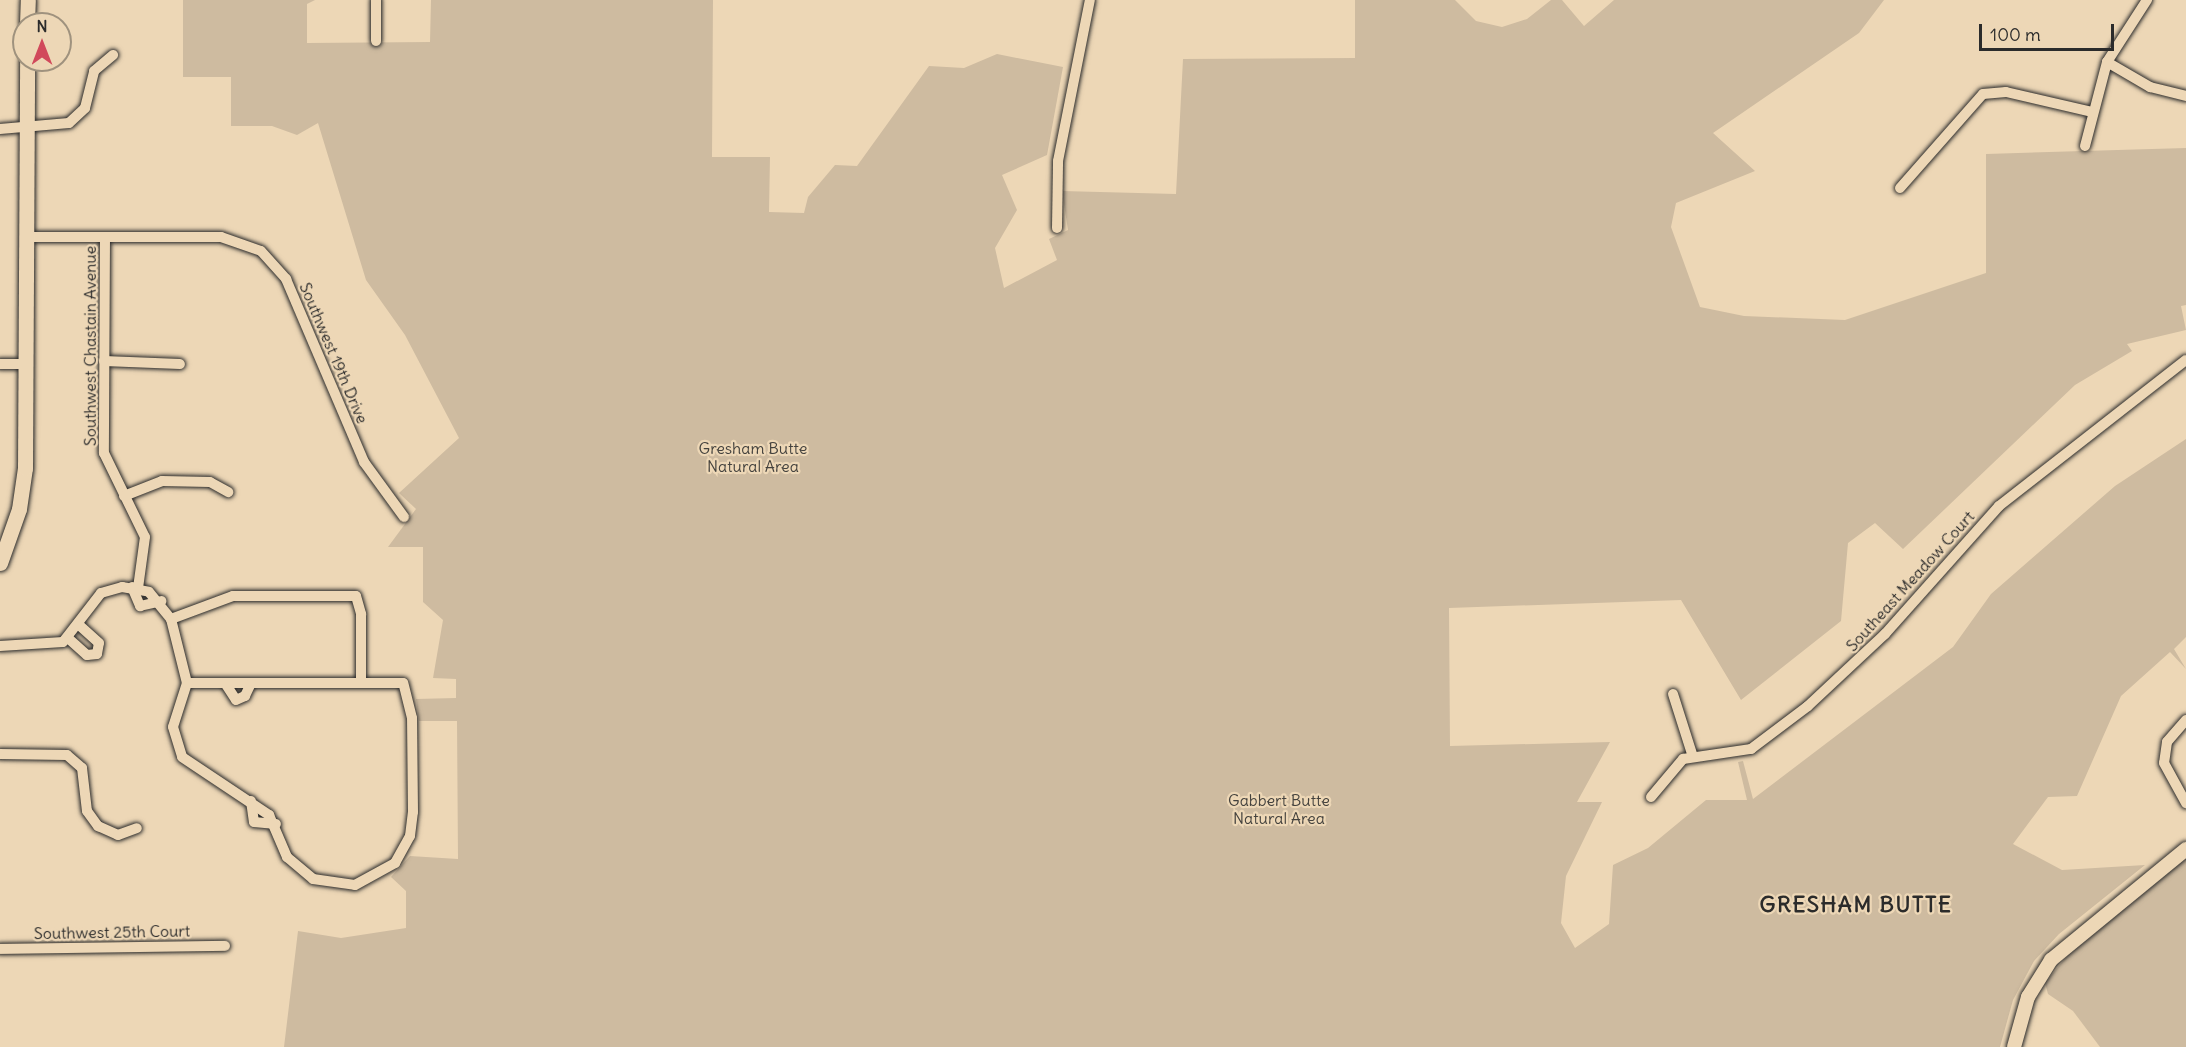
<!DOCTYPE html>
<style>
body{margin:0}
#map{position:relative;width:2186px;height:1047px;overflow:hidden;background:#edd7b6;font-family:Delius,sans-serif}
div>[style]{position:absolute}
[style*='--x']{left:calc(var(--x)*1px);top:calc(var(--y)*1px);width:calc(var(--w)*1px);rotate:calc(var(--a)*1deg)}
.green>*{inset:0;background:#cebba0}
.roads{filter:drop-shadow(0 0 2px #2b2b2b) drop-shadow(0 0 2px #2b2b2b)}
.minor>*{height:10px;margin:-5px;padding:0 5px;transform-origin:5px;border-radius:5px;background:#edd7b6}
.tertiary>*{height:14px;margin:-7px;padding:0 7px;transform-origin:7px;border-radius:7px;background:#edd7b6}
.secondary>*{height:15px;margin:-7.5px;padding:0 7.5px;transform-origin:7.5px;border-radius:7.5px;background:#edd7b6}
span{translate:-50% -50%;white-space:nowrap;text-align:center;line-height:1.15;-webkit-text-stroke:4.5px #edd7b6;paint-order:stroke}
.street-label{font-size:16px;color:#2b2b2b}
.park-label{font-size:16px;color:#43413d}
.district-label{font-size:22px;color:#2b2b2b;font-weight:700;letter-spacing:1.5px}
.north{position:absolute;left:12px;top:12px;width:60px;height:60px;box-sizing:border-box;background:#edd7b6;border:2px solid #9f927e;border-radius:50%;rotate:0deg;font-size:16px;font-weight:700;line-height:24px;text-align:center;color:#2b2b2b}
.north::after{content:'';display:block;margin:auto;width:21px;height:27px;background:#d1495b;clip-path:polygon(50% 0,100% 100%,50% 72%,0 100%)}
.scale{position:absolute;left:1979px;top:24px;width:135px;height:27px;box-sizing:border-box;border:3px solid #2b2b2b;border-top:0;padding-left:8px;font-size:18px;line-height:21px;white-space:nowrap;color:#2b2b2b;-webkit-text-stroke:4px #edd7b6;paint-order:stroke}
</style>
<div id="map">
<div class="green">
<i style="clip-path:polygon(183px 0,315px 0,307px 4px,307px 43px,430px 42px,431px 0,713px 0,712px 157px,770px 157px,769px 212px,804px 213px,808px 197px,835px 165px,857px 166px,929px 66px,964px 68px,997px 54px,1063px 67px,1047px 155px,1002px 175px,1017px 210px,995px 248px,1004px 288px,1057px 260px,1049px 239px,1068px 230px,1062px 191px,1176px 194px,1183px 59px,1355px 58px,1355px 0,1455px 0,1476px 21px,1502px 27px,1527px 19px,1551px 0,1562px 0,1584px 26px,1614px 0,1884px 0,1859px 33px,1713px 133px,1755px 171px,1676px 203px,1671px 227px,1700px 307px,1744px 316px,1845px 320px,1986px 273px,1986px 154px,2186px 148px,2186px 305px,2181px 306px,2186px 330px,2127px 344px,2132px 351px,2075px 385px,1903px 549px,1875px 523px,1848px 543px,1841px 621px,1741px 700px,1681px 600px,1449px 608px,1450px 746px,1610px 742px,1577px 802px,1602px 802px,1566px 876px,1561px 923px,1575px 948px,1609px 924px,1613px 865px,1648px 848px,1706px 800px,1747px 800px,1738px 762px,1743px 761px,1753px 799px,1953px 647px,1991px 594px,2115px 486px,2186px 439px,2186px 637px,2174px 649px,2186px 669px,2170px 652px,2121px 696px,2077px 796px,2048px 797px,2013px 844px,2062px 870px,2145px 865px,2059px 934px,2034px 961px,2013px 1000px,2000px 1047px,284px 1047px,298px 931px,341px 938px,406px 928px,406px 891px,391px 877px,410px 856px,458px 859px,457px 721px,419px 721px,416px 699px,456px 698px,456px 679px,433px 678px,443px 620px,423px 602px,423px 547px,388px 547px,416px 509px,399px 493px,459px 438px,405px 335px,366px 280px,318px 123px,297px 135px,272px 126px,231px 126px,231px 77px,183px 77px)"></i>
<i style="clip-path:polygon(2186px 858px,2186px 1047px,2100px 1047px,2073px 1011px,2048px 994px,2045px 983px,2077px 944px)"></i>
</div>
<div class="roads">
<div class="minor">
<i style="--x:376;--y:0;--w:41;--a:90"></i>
<i style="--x:2107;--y:62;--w:50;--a:30.2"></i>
<i style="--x:2150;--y:87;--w:37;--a:14"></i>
<i style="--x:0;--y:129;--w:69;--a:-5"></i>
<i style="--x:69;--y:123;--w:22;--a:-43"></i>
<i style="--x:85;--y:108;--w:38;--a:-76"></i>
<i style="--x:94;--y:71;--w:25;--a:-40"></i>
<i style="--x:2085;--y:146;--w:87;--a:-75.3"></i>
<i style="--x:2107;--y:62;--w:74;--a:-57.2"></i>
<i style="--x:1900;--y:188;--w:125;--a:-48.6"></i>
<i style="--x:1983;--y:94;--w:23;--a:-5"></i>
<i style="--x:2006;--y:92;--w:88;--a:13.1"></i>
<i style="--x:1057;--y:228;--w:67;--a:-89.1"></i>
<i style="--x:1058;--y:161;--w:164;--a:-78.8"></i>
<i style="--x:27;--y:237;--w:194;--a:0"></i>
<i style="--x:221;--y:237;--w:42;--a:19.3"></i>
<i style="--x:261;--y:251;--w:38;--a:48"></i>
<i style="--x:286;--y:279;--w:199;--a:66.9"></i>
<i style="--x:364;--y:462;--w:68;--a:54"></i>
<i style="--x:105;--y:237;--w:216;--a:90.3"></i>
<i style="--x:104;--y:453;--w:93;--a:64"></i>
<i style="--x:145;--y:537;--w:51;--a:97.8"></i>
<i style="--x:104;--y:361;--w:76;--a:2.3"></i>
<i style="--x:0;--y:364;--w:26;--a:0"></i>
<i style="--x:124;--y:496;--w:41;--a:-21.5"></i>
<i style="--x:162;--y:481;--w:48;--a:1.2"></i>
<i style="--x:210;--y:482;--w:21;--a:29"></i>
<i style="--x:132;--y:587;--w:21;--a:67"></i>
<i style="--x:140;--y:606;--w:22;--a:-13"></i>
<i style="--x:171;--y:619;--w:66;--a:-20.4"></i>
<i style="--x:233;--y:596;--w:123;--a:0"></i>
<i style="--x:356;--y:596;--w:19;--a:74"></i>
<i style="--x:361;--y:614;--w:69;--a:90"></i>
<i style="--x:69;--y:639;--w:24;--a:42"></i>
<i style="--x:87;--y:655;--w:10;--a:-6"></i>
<i style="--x:97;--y:654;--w:11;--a:-80"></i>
<i style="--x:99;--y:643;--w:25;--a:-138"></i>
<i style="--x:0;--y:646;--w:63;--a:-3.6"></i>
<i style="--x:63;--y:642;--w:62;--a:-52.2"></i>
<i style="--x:101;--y:593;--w:22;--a:-16"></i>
<i style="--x:122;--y:587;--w:27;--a:10"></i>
<i style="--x:149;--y:592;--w:35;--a:51"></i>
<i style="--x:171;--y:619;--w:66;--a:76"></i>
<i style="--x:187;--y:683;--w:46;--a:107.7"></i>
<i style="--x:173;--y:727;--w:31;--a:73"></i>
<i style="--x:182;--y:757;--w:105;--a:33.7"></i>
<i style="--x:269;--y:815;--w:46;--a:66.8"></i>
<i style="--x:287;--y:857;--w:34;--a:40"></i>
<i style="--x:313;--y:879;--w:42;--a:8.1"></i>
<i style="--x:355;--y:885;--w:46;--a:-28.8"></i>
<i style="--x:395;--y:863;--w:31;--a:-61"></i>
<i style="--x:410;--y:836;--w:24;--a:-83"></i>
<i style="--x:413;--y:812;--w:94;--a:-90.6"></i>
<i style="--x:412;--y:718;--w:36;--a:-104"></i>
<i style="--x:403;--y:683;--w:216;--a:180"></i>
<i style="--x:225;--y:683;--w:20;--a:57"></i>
<i style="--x:236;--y:700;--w:10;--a:-24"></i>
<i style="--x:245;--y:696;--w:14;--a:-65"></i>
<i style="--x:1673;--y:694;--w:63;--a:72.4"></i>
<i style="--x:2186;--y:720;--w:29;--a:131"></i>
<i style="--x:2167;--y:742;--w:21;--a:98"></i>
<i style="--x:2164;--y:763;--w:46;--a:61.2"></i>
<i style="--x:0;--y:754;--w:67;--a:0.9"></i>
<i style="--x:67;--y:755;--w:20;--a:41"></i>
<i style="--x:82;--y:768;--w:43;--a:83.4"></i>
<i style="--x:87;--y:811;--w:19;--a:54"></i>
<i style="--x:98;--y:826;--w:22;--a:24"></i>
<i style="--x:118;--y:835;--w:20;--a:-20"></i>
<i style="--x:1651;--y:797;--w:50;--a:-49.9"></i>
<i style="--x:1683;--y:759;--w:69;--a:-8.4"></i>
<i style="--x:1751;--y:749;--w:71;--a:-37"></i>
<i style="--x:1808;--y:706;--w:105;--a:-43.1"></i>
<i style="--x:1885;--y:634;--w:171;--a:-48.3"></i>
<i style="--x:1999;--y:506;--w:237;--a:-38"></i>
<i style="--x:251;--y:801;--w:21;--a:82"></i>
<i style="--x:254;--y:822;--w:22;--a:5"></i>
<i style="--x:0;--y:949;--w:225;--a:-0.8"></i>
</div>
<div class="tertiary">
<i style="--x:2014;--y:1047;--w:52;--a:-74.4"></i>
<i style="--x:2028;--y:997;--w:44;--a:-58.1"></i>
<i style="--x:2051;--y:960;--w:175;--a:-39.4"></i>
</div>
<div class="secondary">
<i style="--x:27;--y:24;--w:24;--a:-88"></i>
<i style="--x:0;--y:563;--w:57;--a:-70.6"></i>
<i style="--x:19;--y:509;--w:41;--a:-81.7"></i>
<i style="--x:25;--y:468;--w:408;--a:-89.7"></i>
</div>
</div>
<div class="street-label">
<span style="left:90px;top:346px;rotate:-90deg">Southwest Chastain Avenue</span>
<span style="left:334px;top:353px;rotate:67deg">Southwest 19th Drive</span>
<span style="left:1910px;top:581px;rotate:-48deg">Southeast Meadow Court</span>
<span style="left:112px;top:932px;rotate:-1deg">Southwest 25th Court</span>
</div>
<div class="park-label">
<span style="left:753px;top:457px">Gresham Butte<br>Natural Area</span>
<span style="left:1279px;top:809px">Gabbert Butte<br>Natural Area</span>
</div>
<div class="district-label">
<span style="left:1856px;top:905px">GRESHAM BUTTE</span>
</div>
<div class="north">N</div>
<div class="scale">100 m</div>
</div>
